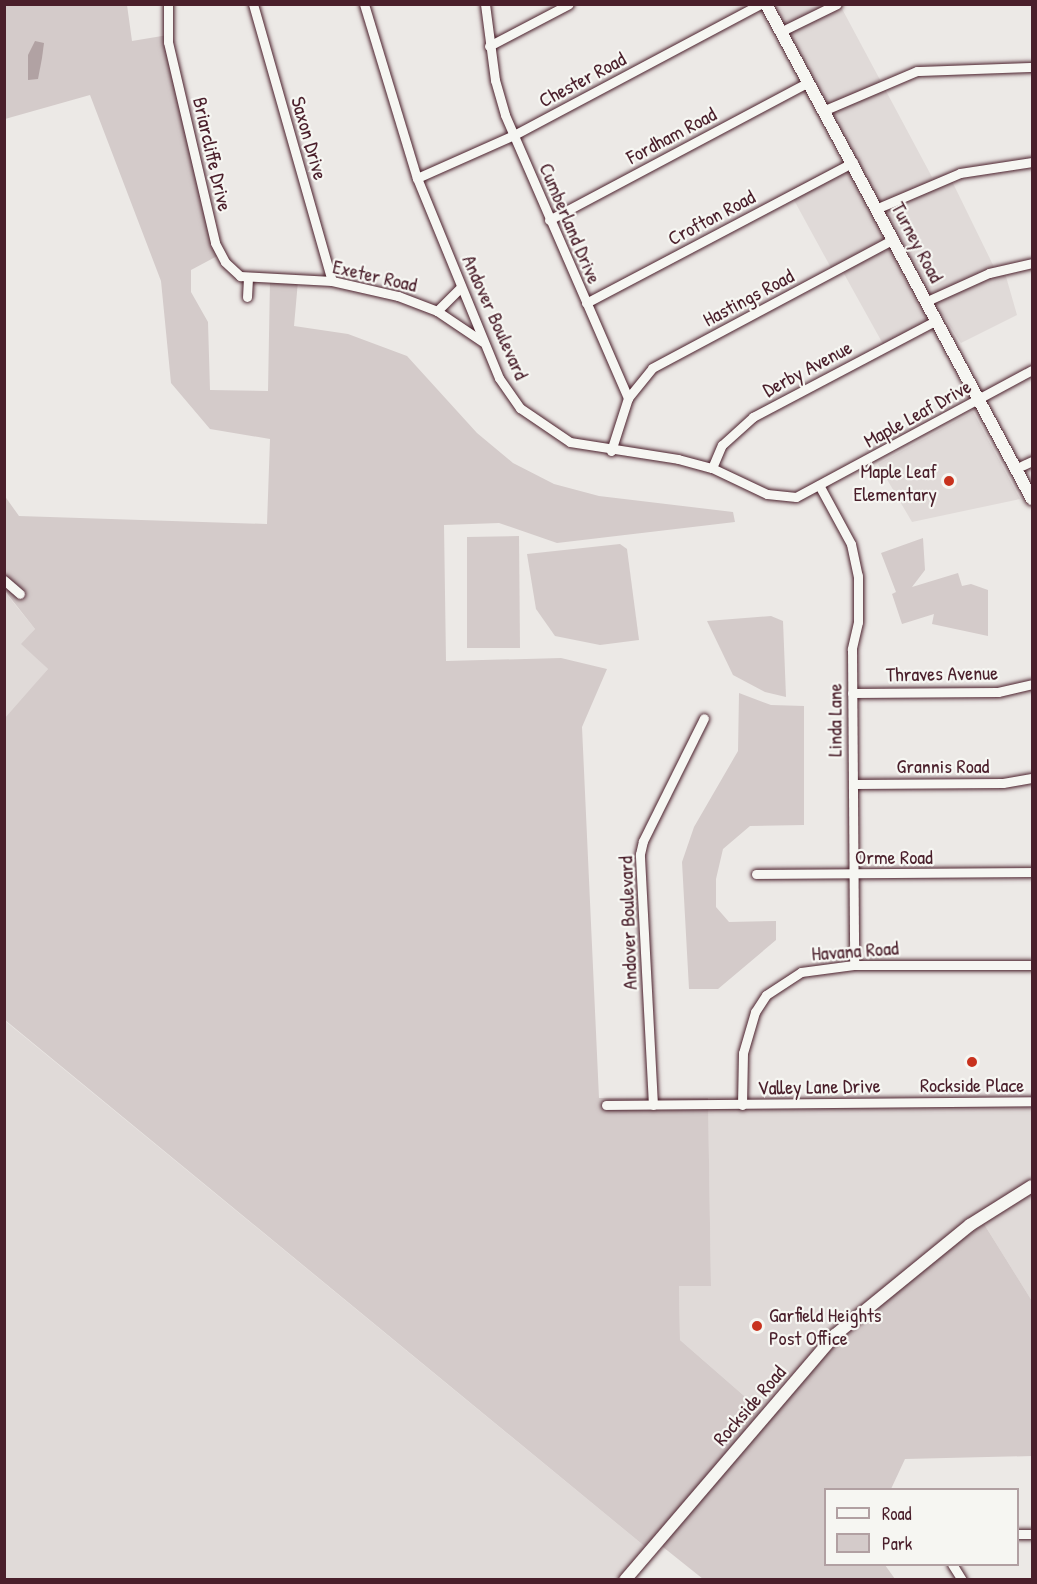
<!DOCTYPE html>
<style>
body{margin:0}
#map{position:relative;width:1037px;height:1584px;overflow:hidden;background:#ece9e6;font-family:"Patrick Hand",sans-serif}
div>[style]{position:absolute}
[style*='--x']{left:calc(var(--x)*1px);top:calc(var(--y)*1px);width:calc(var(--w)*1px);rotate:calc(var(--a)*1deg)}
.built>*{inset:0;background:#e0dad8}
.green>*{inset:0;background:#d4cbca}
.water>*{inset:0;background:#b1a2a3}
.roads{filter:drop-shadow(0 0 2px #4a1f2b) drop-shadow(0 0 2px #4a1f2b)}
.minor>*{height:9px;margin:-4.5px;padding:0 4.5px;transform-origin:4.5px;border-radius:4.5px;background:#f6f6f2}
.major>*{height:12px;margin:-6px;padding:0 6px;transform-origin:6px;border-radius:6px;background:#f6f6f2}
.dots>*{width:16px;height:16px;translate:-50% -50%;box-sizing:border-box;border:3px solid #f6f6f2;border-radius:50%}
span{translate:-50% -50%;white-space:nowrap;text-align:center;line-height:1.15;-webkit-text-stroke:4.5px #f6f6f2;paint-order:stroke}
.street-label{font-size:20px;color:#4a1f2b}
.poi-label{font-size:20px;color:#4a1f2b}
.right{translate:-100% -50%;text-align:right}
.left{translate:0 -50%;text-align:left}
.frame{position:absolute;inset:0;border:6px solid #4a1f2b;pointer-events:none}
.legend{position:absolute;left:824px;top:1488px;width:195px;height:78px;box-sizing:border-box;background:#f6f6f2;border:2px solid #b1a0a2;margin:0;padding:8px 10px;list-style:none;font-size:18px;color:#4a1f2b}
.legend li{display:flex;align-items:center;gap:12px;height:30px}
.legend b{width:30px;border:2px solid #b1a0a2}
</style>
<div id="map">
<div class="built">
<i style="clip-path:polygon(762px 5px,840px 5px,932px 177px,948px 173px,994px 267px,1003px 266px,1017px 315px,961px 343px,943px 315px,883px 344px,843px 272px,836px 277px,789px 191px,848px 159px)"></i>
<i style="clip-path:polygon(973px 412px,1020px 499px,912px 522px,878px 464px)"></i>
<i style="clip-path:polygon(4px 591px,35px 629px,22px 644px,48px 669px,4px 722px)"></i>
<i style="clip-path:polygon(4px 1020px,648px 1549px,624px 1579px,5px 1579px)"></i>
<i style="clip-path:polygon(1032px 1098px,1032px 1301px,984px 1224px,974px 1231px,970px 1225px,766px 1415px,680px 1340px,679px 1286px,711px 1286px,708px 1105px)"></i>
</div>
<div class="green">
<i style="clip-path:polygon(5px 5px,127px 5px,132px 41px,168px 35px,221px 254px,191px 270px,191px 292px,208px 322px,210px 390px,268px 391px,270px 279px,298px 281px,294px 326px,348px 334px,407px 356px,477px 433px,513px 463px,554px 484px,599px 496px,733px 512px,735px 522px,557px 543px,499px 523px,444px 525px,446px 661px,561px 658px,607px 669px,582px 727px,599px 1098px,708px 1098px,711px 1286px,679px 1286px,680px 1340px,766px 1415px,835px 1335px,894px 1287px,984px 1224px,1032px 1301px,1032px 1456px,905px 1459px,891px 1489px,826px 1490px,826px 1564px,885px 1565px,895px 1579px,703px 1579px,658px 1543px,648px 1549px,5px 1020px,5px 718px,48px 669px,21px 644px,35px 629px,5px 591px,4px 495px,19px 516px,267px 524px,270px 439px,210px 429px,171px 383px,161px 281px,90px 95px,5px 119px)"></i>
<i style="clip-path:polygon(519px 536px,520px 648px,467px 648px,467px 537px)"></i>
<i style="clip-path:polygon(923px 538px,925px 570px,912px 587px,958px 573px,962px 586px,971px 584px,988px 590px,988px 636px,932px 624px,934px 614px,902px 624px,892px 594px,896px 592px,881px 553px)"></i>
<i style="clip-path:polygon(620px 544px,627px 549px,639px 640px,600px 645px,555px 636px,536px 609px,527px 554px)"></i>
<i style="clip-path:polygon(771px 616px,783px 621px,786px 697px,765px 692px,733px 675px,707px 621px)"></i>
<i style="clip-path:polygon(739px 693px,771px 705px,804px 706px,804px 825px,750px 826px,723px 849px,716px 879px,716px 907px,729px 922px,776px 921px,776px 940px,718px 989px,689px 989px,682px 862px,694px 827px,738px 751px)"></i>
</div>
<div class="water">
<i style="clip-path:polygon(35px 41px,44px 43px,42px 58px,38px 79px,28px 80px,28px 55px)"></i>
</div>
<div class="roads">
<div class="minor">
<i style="--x:168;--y:4;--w:38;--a:90"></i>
<i style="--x:168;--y:42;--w:206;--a:76.8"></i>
<i style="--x:215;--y:243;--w:21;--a:62"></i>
<i style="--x:225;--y:262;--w:21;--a:43"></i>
<i style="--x:240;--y:276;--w:92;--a:3.1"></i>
<i style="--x:332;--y:281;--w:68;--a:12.8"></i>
<i style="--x:398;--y:296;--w:42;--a:21"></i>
<i style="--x:437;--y:311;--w:55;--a:34"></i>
<i style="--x:253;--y:4;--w:288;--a:74.1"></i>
<i style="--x:364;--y:4;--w:182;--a:73.1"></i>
<i style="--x:417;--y:178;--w:216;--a:67.7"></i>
<i style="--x:499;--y:378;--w:37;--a:55"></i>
<i style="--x:520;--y:408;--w:60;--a:34.2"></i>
<i style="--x:570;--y:442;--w:109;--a:8.9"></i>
<i style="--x:678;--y:459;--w:35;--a:15"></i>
<i style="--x:712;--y:468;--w:61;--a:25.3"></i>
<i style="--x:767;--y:494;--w:29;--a:6"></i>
<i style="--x:796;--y:497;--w:268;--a:-28.3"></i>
<i style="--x:485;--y:4;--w:77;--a:82.5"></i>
<i style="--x:495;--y:80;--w:36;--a:74"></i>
<i style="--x:505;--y:115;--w:309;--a:66.5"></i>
<i style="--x:782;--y:31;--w:61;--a:-26.1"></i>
<i style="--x:489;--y:46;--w:90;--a:-27.7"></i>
<i style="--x:825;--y:110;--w:100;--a:-23"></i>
<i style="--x:917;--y:71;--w:115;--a:-2"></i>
<i style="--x:417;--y:178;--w:106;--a:-23.9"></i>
<i style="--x:514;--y:135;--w:279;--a:-28"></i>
<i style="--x:878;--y:208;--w:89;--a:-23.1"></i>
<i style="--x:960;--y:173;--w:73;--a:-8.7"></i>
<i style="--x:549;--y:220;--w:294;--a:-28"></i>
<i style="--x:247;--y:297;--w:20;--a:-87"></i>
<i style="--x:927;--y:301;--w:68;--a:-24.3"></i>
<i style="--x:989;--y:273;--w:44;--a:-13.1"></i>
<i style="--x:586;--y:303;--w:302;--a:-27.8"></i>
<i style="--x:437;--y:311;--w:34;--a:-45"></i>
<i style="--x:611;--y:451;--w:56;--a:-72.2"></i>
<i style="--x:628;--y:398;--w:38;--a:-51"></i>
<i style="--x:652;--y:368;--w:274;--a:-28.1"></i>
<i style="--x:712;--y:468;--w:25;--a:-67"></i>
<i style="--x:722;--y:445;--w:42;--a:-42.1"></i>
<i style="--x:753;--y:417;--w:208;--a:-27.8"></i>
<i style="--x:1017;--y:468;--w:17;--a:-25"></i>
<i style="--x:819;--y:485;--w:67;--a:61.5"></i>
<i style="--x:851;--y:544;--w:33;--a:78"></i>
<i style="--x:858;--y:576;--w:46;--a:90"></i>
<i style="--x:858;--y:622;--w:28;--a:103"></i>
<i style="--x:852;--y:649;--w:316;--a:89.6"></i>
<i style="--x:4;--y:580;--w:21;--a:41"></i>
<i style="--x:852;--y:693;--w:146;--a:-0.4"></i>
<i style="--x:998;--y:692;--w:35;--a:-13"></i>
<i style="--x:853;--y:784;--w:150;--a:-0.4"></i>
<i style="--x:1003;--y:783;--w:29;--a:-10"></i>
<i style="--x:756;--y:874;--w:276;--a:-0.4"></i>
<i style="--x:606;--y:1105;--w:426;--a:-0.5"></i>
<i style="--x:653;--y:1105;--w:251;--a:-93"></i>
<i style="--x:640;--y:854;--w:13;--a:-77"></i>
<i style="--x:643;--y:841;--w:137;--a:-63.6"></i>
<i style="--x:742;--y:1105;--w:52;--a:-88.9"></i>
<i style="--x:743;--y:1053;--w:43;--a:-73.7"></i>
<i style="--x:755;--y:1012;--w:20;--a:-57"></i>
<i style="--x:766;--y:995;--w:42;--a:-33.3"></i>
<i style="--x:801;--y:972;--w:53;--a:-7.5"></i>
<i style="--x:854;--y:965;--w:178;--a:0"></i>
<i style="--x:1018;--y:1534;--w:14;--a:0"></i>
<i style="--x:952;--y:1564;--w:19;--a:58"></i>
</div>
<div class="major">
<i style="--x:766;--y:4;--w:562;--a:61.75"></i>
<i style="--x:625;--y:1580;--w:323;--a:-49.4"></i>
<i style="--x:835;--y:1335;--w:174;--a:-39.2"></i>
<i style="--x:970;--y:1225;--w:73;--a:-32.2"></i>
</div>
</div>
<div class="dots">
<i style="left:949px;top:481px;background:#c8321e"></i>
<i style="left:972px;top:1062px;background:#c8321e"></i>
<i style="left:757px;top:1326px;background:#c8321e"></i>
</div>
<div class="street-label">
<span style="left:582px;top:79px;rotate:-28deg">Chester Road</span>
<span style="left:671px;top:135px;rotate:-28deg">Fordham Road</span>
<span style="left:310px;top:138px;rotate:74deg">Saxon Drive</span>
<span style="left:213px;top:154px;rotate:77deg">Briarcliffe Drive</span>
<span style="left:711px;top:217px;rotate:-28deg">Crofton Road</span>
<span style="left:571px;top:223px;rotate:67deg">Cumberland Drive</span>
<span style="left:918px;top:242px;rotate:62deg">Turney Road</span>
<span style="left:375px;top:275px;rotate:13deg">Exeter Road</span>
<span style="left:748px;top:297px;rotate:-28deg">Hastings Road</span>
<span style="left:496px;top:317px;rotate:66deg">Andover Boulevard</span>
<span style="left:807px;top:368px;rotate:-28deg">Derby Avenue</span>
<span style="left:917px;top:413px;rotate:-29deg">Maple Leaf Drive</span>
<span style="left:942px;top:673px;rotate:-1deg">Thraves Avenue</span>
<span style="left:834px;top:720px;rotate:-90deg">Linda Lane</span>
<span style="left:943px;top:765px">Grannis Road</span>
<span style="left:894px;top:856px">Orme Road</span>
<span style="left:627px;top:923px;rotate:-92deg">Andover Boulevard</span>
<span style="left:855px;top:950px;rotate:-4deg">Havana Road</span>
<span style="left:819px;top:1086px;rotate:-1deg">Valley Lane Drive</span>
<span style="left:749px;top:1405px;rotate:-49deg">Rockside Road</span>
</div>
<div class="poi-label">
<span class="right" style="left:937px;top:482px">Maple Leaf<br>Elementary</span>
<span style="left:972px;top:1084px">Rockside Place</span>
<span class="left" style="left:769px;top:1326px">Garfield Heights<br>Post Office</span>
</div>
<div class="frame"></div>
<ul class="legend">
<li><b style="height:8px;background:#f6f6f2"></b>Road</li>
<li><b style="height:16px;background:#d4cbca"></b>Park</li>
</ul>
</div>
